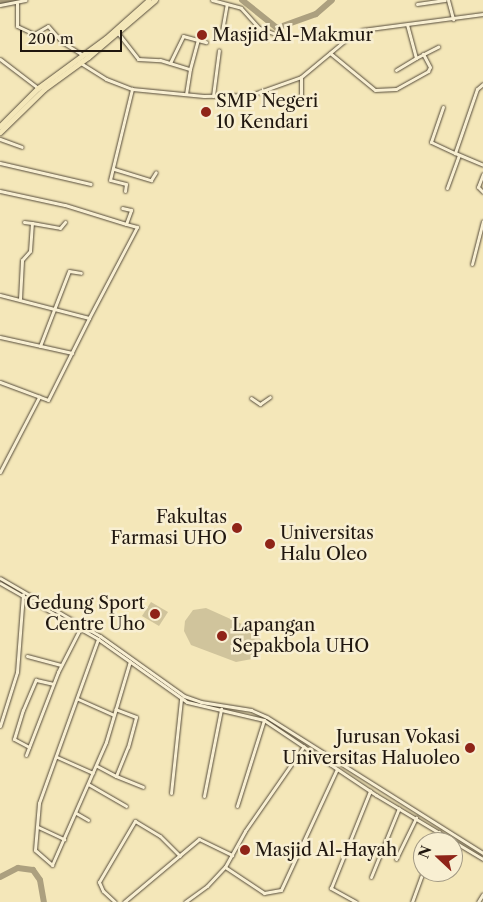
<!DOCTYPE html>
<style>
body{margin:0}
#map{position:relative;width:483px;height:902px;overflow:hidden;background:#f4e7b9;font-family:"Libre Caslon Text",serif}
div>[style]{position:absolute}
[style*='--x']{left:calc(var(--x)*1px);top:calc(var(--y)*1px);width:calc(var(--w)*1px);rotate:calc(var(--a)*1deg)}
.green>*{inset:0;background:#d0c49c}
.river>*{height:6px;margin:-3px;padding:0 3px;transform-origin:3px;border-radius:3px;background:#aca07f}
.roads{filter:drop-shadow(0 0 1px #554b3a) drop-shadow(0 0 1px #554b3a)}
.minor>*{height:3px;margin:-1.5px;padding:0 1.5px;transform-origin:1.5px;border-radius:1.5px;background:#f8efd2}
.highway>*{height:5px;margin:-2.5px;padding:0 2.5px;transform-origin:2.5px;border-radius:2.5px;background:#f4e7b9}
.dots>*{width:14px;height:14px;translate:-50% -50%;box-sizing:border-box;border:2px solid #f8efd2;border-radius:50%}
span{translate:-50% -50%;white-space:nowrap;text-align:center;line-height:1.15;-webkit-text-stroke:5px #f8efd2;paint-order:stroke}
.poi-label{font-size:18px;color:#20170f}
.left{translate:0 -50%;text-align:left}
.right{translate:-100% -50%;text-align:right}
.north{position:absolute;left:413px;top:832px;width:50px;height:50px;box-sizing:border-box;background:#f8efd2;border:1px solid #a29984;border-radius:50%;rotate:291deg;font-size:14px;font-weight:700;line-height:20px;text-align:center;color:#20170f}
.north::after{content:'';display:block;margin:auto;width:18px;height:22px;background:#8f2418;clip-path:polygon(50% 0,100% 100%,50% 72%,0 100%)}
.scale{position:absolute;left:20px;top:30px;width:102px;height:22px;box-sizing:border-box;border:2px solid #20170f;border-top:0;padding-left:6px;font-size:15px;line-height:18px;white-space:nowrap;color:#20170f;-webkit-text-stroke:4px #f8efd2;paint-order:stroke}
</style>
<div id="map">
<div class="green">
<i style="clip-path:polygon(151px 602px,168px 612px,159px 626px,142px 616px)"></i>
<i style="clip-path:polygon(206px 608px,255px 630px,261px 640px,252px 659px,236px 662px,191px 645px,184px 631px,185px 621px,193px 610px)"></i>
</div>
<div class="river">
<i style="--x:242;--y:0;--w:45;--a:38.7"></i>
<i style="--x:277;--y:28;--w:41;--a:-19.7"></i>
<i style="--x:316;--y:14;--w:21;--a:-41"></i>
<i style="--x:0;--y:3;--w:18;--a:-6"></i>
<i style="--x:0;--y:877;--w:20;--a:-27"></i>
<i style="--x:18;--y:868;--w:15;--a:8"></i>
<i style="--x:33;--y:870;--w:12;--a:55"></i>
<i style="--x:40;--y:880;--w:22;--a:80"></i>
</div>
<div class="roads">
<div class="minor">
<i style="--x:212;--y:0;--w:30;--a:15"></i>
<i style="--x:241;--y:8;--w:27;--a:48"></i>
<i style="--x:259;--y:28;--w:15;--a:20"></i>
<i style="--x:448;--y:0;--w:20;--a:75"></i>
<i style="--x:17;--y:3;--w:23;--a:90"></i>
<i style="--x:17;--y:26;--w:19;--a:25"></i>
<i style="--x:34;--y:34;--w:16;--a:-30"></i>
<i style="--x:48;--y:26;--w:21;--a:49"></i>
<i style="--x:62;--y:42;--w:25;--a:32"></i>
<i style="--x:417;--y:4;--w:28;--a:-8"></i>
<i style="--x:0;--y:5;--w:26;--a:-11"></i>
<i style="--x:222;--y:31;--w:27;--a:-80"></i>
<i style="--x:118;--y:33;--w:33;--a:52"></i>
<i style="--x:138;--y:59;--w:22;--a:3"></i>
<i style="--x:160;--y:60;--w:31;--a:17"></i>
<i style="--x:190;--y:69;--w:25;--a:99"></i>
<i style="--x:330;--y:53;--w:58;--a:39.4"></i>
<i style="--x:375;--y:90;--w:21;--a:-3"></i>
<i style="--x:396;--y:89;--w:37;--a:-29"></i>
<i style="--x:428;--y:71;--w:4;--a:-63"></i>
<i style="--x:430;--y:67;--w:15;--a:-118"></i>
<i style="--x:416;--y:58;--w:25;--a:-27"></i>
<i style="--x:0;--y:59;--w:48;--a:37.3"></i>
<i style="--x:79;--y:62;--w:32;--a:32"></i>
<i style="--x:106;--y:79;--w:28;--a:21"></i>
<i style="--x:132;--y:89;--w:72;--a:5.6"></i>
<i style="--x:204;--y:96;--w:47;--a:-1.2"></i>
<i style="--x:251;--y:95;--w:53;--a:-19.8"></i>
<i style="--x:301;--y:77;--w:62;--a:-39.8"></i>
<i style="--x:349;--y:37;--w:15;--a:-28"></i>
<i style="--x:362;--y:30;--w:122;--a:-7.5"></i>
<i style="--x:170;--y:63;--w:30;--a:-64"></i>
<i style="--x:183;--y:36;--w:24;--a:15"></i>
<i style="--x:190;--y:69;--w:30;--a:-75"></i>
<i style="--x:396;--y:70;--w:23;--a:-31"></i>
<i style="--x:416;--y:58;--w:34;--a:-105"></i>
<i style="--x:483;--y:84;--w:8;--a:140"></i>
<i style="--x:477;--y:89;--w:68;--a:109"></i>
<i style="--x:455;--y:153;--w:30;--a:23"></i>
<i style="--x:213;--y:96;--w:46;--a:-82.6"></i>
<i style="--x:301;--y:96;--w:19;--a:-90"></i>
<i style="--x:443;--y:107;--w:37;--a:109"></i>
<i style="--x:431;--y:142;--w:26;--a:25"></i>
<i style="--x:0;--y:139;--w:23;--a:20"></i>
<i style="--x:0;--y:163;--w:93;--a:13"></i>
<i style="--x:114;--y:169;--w:39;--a:17"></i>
<i style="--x:151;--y:180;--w:9;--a:-58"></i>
<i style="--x:483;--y:174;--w:14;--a:111"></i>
<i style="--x:478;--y:187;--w:7;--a:45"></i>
<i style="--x:447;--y:188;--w:35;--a:-70"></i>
<i style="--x:0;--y:191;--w:66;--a:12.2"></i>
<i style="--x:65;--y:205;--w:64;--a:17.3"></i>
<i style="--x:126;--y:224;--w:15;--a:-70"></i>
<i style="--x:131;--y:210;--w:9;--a:-167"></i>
<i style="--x:125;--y:191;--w:7;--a:-82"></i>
<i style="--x:126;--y:184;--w:16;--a:-166"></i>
<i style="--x:110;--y:180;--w:94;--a:-76.4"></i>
<i style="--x:24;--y:222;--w:8;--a:7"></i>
<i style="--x:472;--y:264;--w:44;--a:-75.7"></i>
<i style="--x:0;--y:295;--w:92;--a:14.5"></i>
<i style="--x:89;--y:318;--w:103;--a:-62.2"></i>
<i style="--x:137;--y:227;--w:11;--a:-165"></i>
<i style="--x:20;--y:299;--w:39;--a:-87"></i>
<i style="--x:22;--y:260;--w:12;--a:-48"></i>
<i style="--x:30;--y:251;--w:28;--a:-86"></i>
<i style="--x:32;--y:223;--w:28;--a:10"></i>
<i style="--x:60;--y:228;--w:8;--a:-50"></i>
<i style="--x:0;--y:337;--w:74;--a:12.5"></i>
<i style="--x:40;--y:346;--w:80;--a:-68.9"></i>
<i style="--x:69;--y:271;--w:12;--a:9"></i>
<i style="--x:0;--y:382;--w:51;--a:20.6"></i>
<i style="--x:48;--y:400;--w:92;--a:-63.4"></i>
<i style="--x:251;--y:398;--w:11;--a:34"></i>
<i style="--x:260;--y:404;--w:12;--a:-35"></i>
<i style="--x:0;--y:472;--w:85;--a:-62.5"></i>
<i style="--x:0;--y:578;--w:116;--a:30.1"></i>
<i style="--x:100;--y:636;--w:103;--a:35.5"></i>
<i style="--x:184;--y:696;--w:18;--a:19"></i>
<i style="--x:201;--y:702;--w:51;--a:9.1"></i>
<i style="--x:251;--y:710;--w:17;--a:24"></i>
<i style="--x:267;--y:717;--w:255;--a:32.2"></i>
<i style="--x:0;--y:583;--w:113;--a:29.7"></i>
<i style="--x:98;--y:639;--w:109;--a:35.3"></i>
<i style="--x:187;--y:702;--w:79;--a:13.2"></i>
<i style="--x:264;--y:720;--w:135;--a:33.8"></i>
<i style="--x:376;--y:795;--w:125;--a:30.9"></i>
<i style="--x:98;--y:639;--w:174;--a:109.8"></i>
<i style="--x:39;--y:803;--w:47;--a:94.9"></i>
<i style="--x:35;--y:850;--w:23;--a:41"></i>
<i style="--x:52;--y:865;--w:134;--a:-66.3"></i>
<i style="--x:106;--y:742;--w:84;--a:-73.5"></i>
<i style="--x:27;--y:656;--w:35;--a:15"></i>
<i style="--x:78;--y:699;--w:39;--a:24"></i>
<i style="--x:0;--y:726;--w:57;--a:-72.5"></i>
<i style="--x:17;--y:672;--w:78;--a:-85.6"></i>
<i style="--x:29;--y:747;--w:17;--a:-152"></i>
<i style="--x:14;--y:739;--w:30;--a:-73"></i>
<i style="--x:23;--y:710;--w:33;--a:-67"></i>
<i style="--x:36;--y:680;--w:17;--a:13"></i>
<i style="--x:26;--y:755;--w:89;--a:-68.9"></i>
<i style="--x:58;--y:672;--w:48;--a:-62.9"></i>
<i style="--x:57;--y:757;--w:39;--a:24"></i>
<i style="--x:97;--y:766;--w:21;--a:28"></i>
<i style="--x:116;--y:776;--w:31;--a:-68"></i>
<i style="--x:128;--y:747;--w:31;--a:-75"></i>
<i style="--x:136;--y:717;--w:22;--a:-159"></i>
<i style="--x:116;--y:776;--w:29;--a:22"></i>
<i style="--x:88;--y:784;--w:44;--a:30.1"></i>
<i style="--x:171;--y:793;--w:95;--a:-83.9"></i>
<i style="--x:204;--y:796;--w:89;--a:-78.9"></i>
<i style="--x:237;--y:806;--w:90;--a:-72.6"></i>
<i style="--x:76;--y:813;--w:14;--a:30"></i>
<i style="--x:38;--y:827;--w:29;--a:25"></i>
<i style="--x:435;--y:842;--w:11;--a:-68"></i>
<i style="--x:396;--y:859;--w:46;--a:-64"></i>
<i style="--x:225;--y:867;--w:47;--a:33.7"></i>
<i style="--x:264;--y:893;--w:17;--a:-10"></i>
<i style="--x:281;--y:890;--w:133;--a:-65.2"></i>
<i style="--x:371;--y:877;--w:74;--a:-67.9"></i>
<i style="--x:115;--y:902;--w:16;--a:-137"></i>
<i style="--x:103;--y:891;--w:10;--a:-114"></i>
<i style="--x:99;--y:882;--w:71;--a:-59.5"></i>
<i style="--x:135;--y:821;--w:29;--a:31"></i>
<i style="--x:160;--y:836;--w:28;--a:45"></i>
<i style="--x:124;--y:902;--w:98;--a:-40"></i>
<i style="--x:199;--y:839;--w:37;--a:26"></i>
<i style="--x:185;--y:902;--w:27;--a:-36"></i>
<i style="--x:207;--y:886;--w:26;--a:-47"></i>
<i style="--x:225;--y:867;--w:41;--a:-60.9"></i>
<i style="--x:245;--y:831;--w:103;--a:-55.2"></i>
<i style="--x:356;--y:902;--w:29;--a:-151"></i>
<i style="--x:331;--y:888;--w:105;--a:-68.1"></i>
<i style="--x:412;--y:902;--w:32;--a:-70"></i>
<i style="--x:478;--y:902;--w:9;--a:-58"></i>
</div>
<div class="highway">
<i style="--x:0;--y:126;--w:54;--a:-45"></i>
<i style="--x:38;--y:88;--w:84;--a:-36.3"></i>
<i style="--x:106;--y:38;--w:57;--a:-41.5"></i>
<i style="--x:0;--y:132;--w:62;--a:-44.3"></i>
<i style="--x:44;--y:89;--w:54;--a:-36"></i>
<i style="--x:88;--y:57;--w:88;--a:-40.4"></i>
</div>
</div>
<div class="dots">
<i style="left:202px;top:35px;background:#8f2418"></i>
<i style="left:206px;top:112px;background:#8f2418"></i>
<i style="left:237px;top:528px;background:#8f2418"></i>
<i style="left:270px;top:544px;background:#8f2418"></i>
<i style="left:155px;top:614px;background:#8f2418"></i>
<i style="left:222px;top:636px;background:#8f2418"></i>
<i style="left:470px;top:748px;background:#8f2418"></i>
<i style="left:245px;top:850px;background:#8f2418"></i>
</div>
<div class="poi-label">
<span class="left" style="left:212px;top:35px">Masjid Al-Makmur</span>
<span class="left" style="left:216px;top:112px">SMP Negeri<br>10 Kendari</span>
<span class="right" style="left:227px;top:528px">Fakultas<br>Farmasi UHO</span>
<span class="left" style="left:280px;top:544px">Universitas<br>Halu Oleo</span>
<span class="right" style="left:145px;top:614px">Gedung Sport<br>Centre Uho</span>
<span class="left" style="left:232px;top:636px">Lapangan<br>Sepakbola UHO</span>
<span class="right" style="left:460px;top:748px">Jurusan Vokasi<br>Universitas Haluoleo</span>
<span class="left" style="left:255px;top:850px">Masjid Al-Hayah</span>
</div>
<div class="north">N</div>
<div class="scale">200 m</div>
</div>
